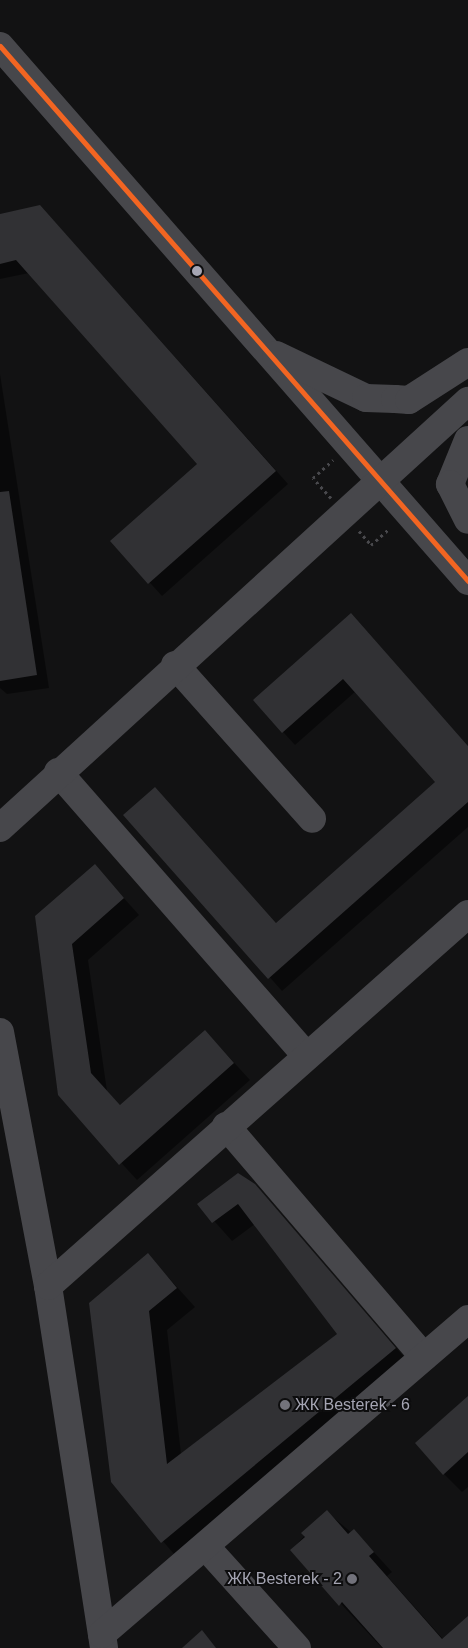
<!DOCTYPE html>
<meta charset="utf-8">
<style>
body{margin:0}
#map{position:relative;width:468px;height:1648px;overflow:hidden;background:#121213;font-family:Arial,sans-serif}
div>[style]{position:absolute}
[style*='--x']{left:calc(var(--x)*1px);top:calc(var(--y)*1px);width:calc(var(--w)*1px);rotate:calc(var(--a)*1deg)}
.shadow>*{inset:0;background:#0007}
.building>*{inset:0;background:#313134}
.path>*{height:3px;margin-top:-1.5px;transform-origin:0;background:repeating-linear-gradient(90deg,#49494d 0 2.5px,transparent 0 6.5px)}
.minor>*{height:28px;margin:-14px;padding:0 14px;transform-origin:14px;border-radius:14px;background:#47474b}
.bus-1>*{height:5px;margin:-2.5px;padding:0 2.5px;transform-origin:2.5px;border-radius:2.5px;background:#f26522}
.dots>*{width:14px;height:14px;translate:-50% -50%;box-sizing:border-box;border:2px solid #0d0d0e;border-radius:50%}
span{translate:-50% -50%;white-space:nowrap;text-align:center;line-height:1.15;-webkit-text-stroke:4px #0d0d0e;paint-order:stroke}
.poi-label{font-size:16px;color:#a5a5b3}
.left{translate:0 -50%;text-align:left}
.right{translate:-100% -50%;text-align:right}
</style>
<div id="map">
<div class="shadow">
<i style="clip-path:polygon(0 215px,53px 220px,288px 484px,162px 596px,112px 541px,199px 464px,29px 273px,0 279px)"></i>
<i style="clip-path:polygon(0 374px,49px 688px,7px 694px,0 688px)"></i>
<i style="clip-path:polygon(351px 615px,468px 746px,468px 827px,282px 991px,125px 815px,155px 789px,277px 924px,436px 782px,356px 691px,295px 745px,254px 700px)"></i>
<i style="clip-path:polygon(95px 866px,139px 915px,88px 960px,107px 1091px,121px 1106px,205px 1031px,250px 1080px,137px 1180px,59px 1095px,36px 917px)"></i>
<i style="clip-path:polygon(254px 1185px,413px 1367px,180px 1561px,112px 1482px,148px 1255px,195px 1307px,167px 1330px,181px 1454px,339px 1334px,255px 1224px,232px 1241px,199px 1204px)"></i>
<i style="clip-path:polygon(468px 1397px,468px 1487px,462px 1492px,444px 1474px)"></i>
<i style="clip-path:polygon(327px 1512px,372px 1550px,392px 1572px,387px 1576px,443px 1639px,468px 1617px,468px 1648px,382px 1648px,291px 1550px)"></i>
</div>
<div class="building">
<i style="clip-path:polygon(40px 205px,276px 471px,148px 584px,110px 541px,197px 464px,16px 260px,0 264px,0 214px)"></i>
<i style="clip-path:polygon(9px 491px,37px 675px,0 681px,0 492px)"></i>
<i style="clip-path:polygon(351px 613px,468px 746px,468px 802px,268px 979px,123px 815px,155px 787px,276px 923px,435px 782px,343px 679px,282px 733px,253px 700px)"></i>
<i style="clip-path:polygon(95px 864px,124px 898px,72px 944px,91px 1073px,120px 1105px,205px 1030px,234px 1063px,119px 1165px,58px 1095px,35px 916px)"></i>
<i style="clip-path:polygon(238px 1173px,255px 1184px,396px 1348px,161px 1543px,111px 1482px,89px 1303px,148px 1253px,177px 1288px,149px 1311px,167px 1464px,337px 1334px,238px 1204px,212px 1223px,197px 1204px)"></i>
<i style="clip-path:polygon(468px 1396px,468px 1452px,443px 1475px,415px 1443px)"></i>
<i style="clip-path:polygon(327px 1510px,348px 1534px,354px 1529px,374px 1552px,369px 1556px,442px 1639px,468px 1616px,468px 1648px,383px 1648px,342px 1602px,339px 1606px,290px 1550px,305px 1537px,301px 1533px)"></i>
<i style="clip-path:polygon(202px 1630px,216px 1648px,182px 1648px)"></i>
</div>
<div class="path">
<i style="--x:331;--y:498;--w:27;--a:-132"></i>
<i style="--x:313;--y:478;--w:27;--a:-42"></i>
<i style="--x:359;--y:531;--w:18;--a:49"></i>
<i style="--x:371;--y:545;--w:25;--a:-42"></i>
</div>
<div class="minor">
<i style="--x:0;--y:46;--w:711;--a:48.82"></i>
<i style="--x:276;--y:355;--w:100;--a:25.5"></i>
<i style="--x:366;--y:398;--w:29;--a:2"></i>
<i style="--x:395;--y:399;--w:14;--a:4"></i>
<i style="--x:409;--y:400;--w:70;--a:-32.8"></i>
<i style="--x:468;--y:440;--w:48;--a:112.2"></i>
<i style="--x:450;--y:484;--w:40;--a:63.4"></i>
<i style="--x:175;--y:665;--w:206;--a:48.3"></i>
<i style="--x:58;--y:772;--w:375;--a:48.8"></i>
<i style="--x:0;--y:828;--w:634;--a:-42.38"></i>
<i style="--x:0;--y:1032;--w:258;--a:79.3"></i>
<i style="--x:48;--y:1286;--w:366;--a:81.2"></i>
<i style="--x:226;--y:1126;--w:304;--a:49.4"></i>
<i style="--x:48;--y:1286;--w:561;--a:-41.53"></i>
<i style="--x:206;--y:1547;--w:136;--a:48"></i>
<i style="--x:102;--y:1634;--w:483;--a:-40.7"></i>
</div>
<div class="bus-1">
<i style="--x:0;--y:46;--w:711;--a:48.82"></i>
</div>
<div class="dots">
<i style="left:197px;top:271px;background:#a5a5b3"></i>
<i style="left:285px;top:1405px;background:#72727b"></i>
<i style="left:352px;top:1579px;background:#72727b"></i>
</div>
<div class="poi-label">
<span class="left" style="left:295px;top:1405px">ЖК Besterek - 6</span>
<span class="right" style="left:342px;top:1579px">ЖК Besterek - 2</span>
</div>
</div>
